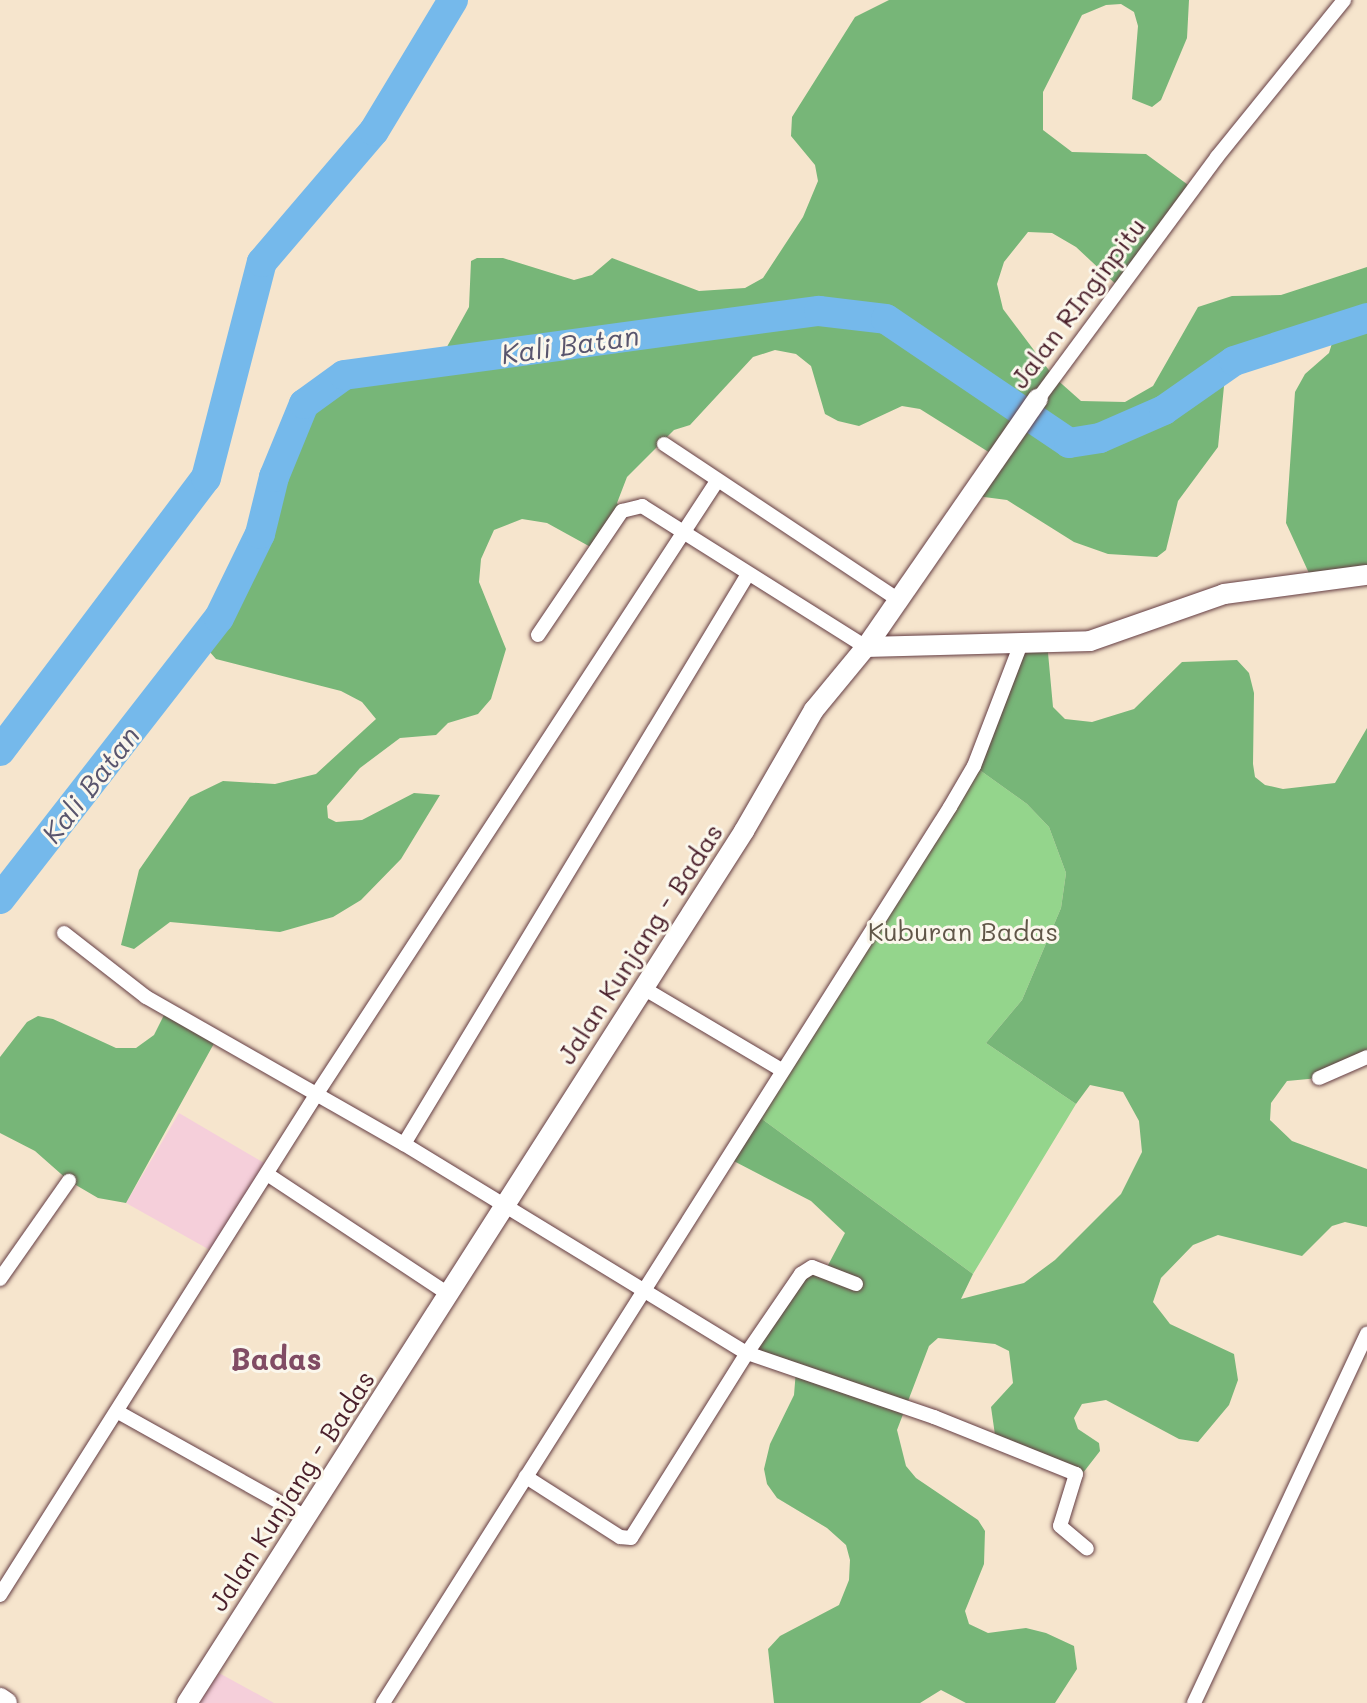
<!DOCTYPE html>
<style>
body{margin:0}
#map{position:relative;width:1367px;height:1703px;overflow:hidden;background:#f6e5cd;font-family:Mali,sans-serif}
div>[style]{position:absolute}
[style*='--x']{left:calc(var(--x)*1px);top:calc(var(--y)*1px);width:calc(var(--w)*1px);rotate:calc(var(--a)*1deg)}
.built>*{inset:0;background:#f5cfda}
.green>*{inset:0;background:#94d58c}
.forest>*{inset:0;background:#77b678}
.river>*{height:30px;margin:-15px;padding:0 15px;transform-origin:15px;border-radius:15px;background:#75b9eb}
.roads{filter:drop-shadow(0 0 2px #643d43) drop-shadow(0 0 2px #643d43)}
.street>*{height:14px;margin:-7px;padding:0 7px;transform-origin:7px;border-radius:7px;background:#fff}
.secondary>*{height:20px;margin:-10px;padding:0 10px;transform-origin:10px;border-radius:10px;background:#fff}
.primary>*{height:22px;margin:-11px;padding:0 11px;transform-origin:11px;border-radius:11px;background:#fff}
span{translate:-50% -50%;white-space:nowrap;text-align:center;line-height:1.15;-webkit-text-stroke:6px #fbf7ec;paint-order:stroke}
.street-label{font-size:26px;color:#4a1f2b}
.park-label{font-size:26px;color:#605648}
.water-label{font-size:28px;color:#59556e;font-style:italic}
.quarter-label{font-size:30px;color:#814c64;font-weight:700}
</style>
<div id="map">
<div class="built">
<i style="clip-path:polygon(179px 1113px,271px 1167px,217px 1254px,126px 1203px)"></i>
<i style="clip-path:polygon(219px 1673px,274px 1703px,199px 1703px)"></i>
</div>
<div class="green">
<i style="clip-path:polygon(974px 766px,1027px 804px,1049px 827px,1066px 873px,1061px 908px,1022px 1000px,986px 1043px,1076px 1104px,973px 1274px,754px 1113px)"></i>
</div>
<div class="forest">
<i style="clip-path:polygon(889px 0,1189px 0,1187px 38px,1161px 100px,1152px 107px,1132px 99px,1138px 26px,1134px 12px,1121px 4px,1106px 5px,1082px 15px,1043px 92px,1043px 130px,1072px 152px,1146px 154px,1195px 190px,1121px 289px,1076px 247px,1052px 233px,1028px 232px,1004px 262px,997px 284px,1003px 309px,1054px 377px,1081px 401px,1125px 402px,1153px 386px,1198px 307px,1232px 296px,1281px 295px,1367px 267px,1367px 575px,1313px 582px,1286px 523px,1295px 392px,1305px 374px,1329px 353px,1333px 340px,1322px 331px,1226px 366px,1218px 447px,1178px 501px,1166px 550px,1157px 557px,1108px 554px,1074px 542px,1007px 500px,969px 495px,995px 456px,920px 409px,902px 406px,859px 426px,838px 421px,825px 414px,811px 366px,796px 354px,775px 350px,753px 357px,690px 425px,674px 430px,627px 477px,617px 503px,622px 511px,596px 550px,547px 523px,522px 519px,494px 530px,481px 559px,479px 582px,506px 649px,491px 699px,478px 714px,448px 723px,436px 735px,400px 738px,360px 768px,327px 806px,328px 818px,336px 822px,362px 820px,414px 793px,440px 795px,401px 859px,361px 900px,333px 917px,280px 932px,170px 922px,134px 949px,121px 945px,139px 870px,190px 797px,223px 781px,275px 784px,316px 774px,376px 719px,362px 702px,341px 691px,216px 659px,201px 642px,219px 618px,259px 534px,274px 477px,304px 404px,344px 375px,438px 363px,469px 307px,471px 261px,477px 258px,503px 258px,574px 280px,592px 275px,612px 258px,699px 291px,745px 288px,763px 278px,803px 217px,818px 181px,815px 165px,791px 136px,792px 117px,855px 17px)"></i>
<i style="clip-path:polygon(1022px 641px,1047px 642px,1053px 707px,1065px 719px,1092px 722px,1134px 709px,1182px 662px,1237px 660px,1249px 673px,1254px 693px,1253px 764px,1255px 777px,1265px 785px,1283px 789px,1335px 783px,1367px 728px,1367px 1057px,1319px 1078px,1287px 1081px,1271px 1103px,1270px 1120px,1292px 1141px,1367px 1169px,1367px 1227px,1345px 1222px,1332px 1226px,1302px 1256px,1218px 1235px,1193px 1245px,1161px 1278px,1153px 1302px,1170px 1324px,1234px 1354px,1238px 1380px,1229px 1405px,1198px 1442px,1179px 1439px,1106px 1400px,1082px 1404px,1074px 1418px,1078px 1429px,1099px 1443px,1100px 1451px,1079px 1478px,996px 1442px,991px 1407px,1013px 1383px,1009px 1351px,995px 1344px,938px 1338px,929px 1346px,897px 1430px,906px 1466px,916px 1478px,978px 1520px,985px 1531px,984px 1564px,965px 1611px,969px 1624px,988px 1633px,1026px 1628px,1046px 1633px,1074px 1646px,1077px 1669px,1055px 1703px,966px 1703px,941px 1690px,920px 1703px,774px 1703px,768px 1649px,780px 1636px,839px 1605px,849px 1580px,850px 1560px,846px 1545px,827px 1528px,777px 1498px,767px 1484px,764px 1469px,770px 1444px,794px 1395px,796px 1370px,747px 1353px,801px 1274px,826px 1269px,845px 1233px,811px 1201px,726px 1157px,754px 1113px,973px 1274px,961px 1299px,1024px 1283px,1055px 1260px,1121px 1194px,1142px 1152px,1139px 1121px,1123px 1092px,1090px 1085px,1076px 1104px,986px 1043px,1022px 1000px,1061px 908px,1066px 873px,1049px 827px,1027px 804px,974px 766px)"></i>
<i style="clip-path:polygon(167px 1009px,217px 1038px,126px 1203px,98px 1198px,69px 1181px,35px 1151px,0 1133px,0 1057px,27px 1022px,38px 1016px,53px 1019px,116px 1048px,136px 1048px,154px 1035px)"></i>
</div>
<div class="river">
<i style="--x:0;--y:751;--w:342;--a:-53"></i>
<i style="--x:206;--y:478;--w:223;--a:-75.5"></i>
<i style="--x:262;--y:262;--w:172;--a:-49.5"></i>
<i style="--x:374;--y:131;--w:153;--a:-58.9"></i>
<i style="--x:0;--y:899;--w:356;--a:-52.1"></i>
<i style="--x:219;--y:618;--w:93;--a:-64"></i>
<i style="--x:260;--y:534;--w:59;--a:-76.2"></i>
<i style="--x:274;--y:477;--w:79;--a:-67.7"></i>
<i style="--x:304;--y:404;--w:49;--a:-35.9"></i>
<i style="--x:344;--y:375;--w:479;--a:-7.7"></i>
<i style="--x:819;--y:311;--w:67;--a:6.8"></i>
<i style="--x:886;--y:319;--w:221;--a:34.1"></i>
<i style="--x:1069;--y:443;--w:31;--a:-9"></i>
<i style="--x:1100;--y:438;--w:70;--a:-23.6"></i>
<i style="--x:1164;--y:410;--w:85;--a:-35"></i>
<i style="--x:1234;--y:361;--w:140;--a:-17.9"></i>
</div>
<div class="roads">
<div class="street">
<i style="--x:1038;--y:399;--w:301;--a:-53.5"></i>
<i style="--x:1217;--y:157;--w:202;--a:-51"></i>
<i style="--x:664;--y:444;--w:280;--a:33.6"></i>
<i style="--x:538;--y:635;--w:150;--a:-55.9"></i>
<i style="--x:622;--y:511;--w:21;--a:-14"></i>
<i style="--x:642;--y:506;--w:265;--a:32.2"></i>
<i style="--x:64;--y:933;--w:104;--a:38"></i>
<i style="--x:146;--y:997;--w:297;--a:29.7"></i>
<i style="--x:404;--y:1144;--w:402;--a:31.4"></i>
<i style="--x:747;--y:1353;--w:218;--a:122.1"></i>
<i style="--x:631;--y:1538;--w:11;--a:-175"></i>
<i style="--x:620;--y:1537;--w:112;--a:-147.4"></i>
<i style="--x:643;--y:988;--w:159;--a:30.6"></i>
<i style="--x:1319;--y:1078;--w:52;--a:-23.6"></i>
<i style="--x:404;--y:1144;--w:666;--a:-58.89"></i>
<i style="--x:267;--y:1174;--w:219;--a:33.5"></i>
<i style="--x:0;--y:1279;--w:120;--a:-54.9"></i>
<i style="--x:856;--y:1284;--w:47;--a:-158.9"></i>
<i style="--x:812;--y:1267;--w:13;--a:148"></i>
<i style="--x:801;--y:1274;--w:96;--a:124.4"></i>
<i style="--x:747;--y:1353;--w:198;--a:18.9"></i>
<i style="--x:934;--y:1417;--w:153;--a:21.9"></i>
<i style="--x:1076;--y:1474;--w:54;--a:107.1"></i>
<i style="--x:1060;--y:1526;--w:35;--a:40"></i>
<i style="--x:118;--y:1412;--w:215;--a:29.2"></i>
<i style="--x:0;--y:1595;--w:591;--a:-57.71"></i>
<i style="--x:316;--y:1095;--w:733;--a:-56.85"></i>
<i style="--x:383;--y:1703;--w:1060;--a:-57.67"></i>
<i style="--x:950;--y:807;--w:48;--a:-59.7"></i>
<i style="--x:974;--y:766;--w:134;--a:-69"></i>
<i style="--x:1194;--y:1703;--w:408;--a:-64.9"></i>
</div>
<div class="secondary">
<i style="--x:866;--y:647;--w:224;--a:-1.5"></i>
<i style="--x:1090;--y:641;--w:142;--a:-19.3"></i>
<i style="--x:1224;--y:594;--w:144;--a:-7.6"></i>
<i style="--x:187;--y:1703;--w:1035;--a:-57.43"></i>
<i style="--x:744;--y:831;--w:140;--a:-60"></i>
<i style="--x:814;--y:710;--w:82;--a:-50.5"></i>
<i style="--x:866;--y:647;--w:302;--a:-55.3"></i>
</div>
<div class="primary">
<i style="--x:0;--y:1699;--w:7;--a:34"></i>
</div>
</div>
<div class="street-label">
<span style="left:1078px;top:303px;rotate:-53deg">Jalan RInginpitu</span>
<span style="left:640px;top:944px;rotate:-57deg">Jalan Kunjang - Badas</span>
<span style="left:292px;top:1491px;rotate:-57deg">Jalan Kunjang - Badas</span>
</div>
<div class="park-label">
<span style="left:963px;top:932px">Kuburan Badas</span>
</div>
<div class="water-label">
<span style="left:570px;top:344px;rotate:-8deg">Kali Batan</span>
<span style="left:90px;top:784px;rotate:-52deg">Kali Batan</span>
</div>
<div class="quarter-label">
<span style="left:276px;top:1358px">Badas</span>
</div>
</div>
